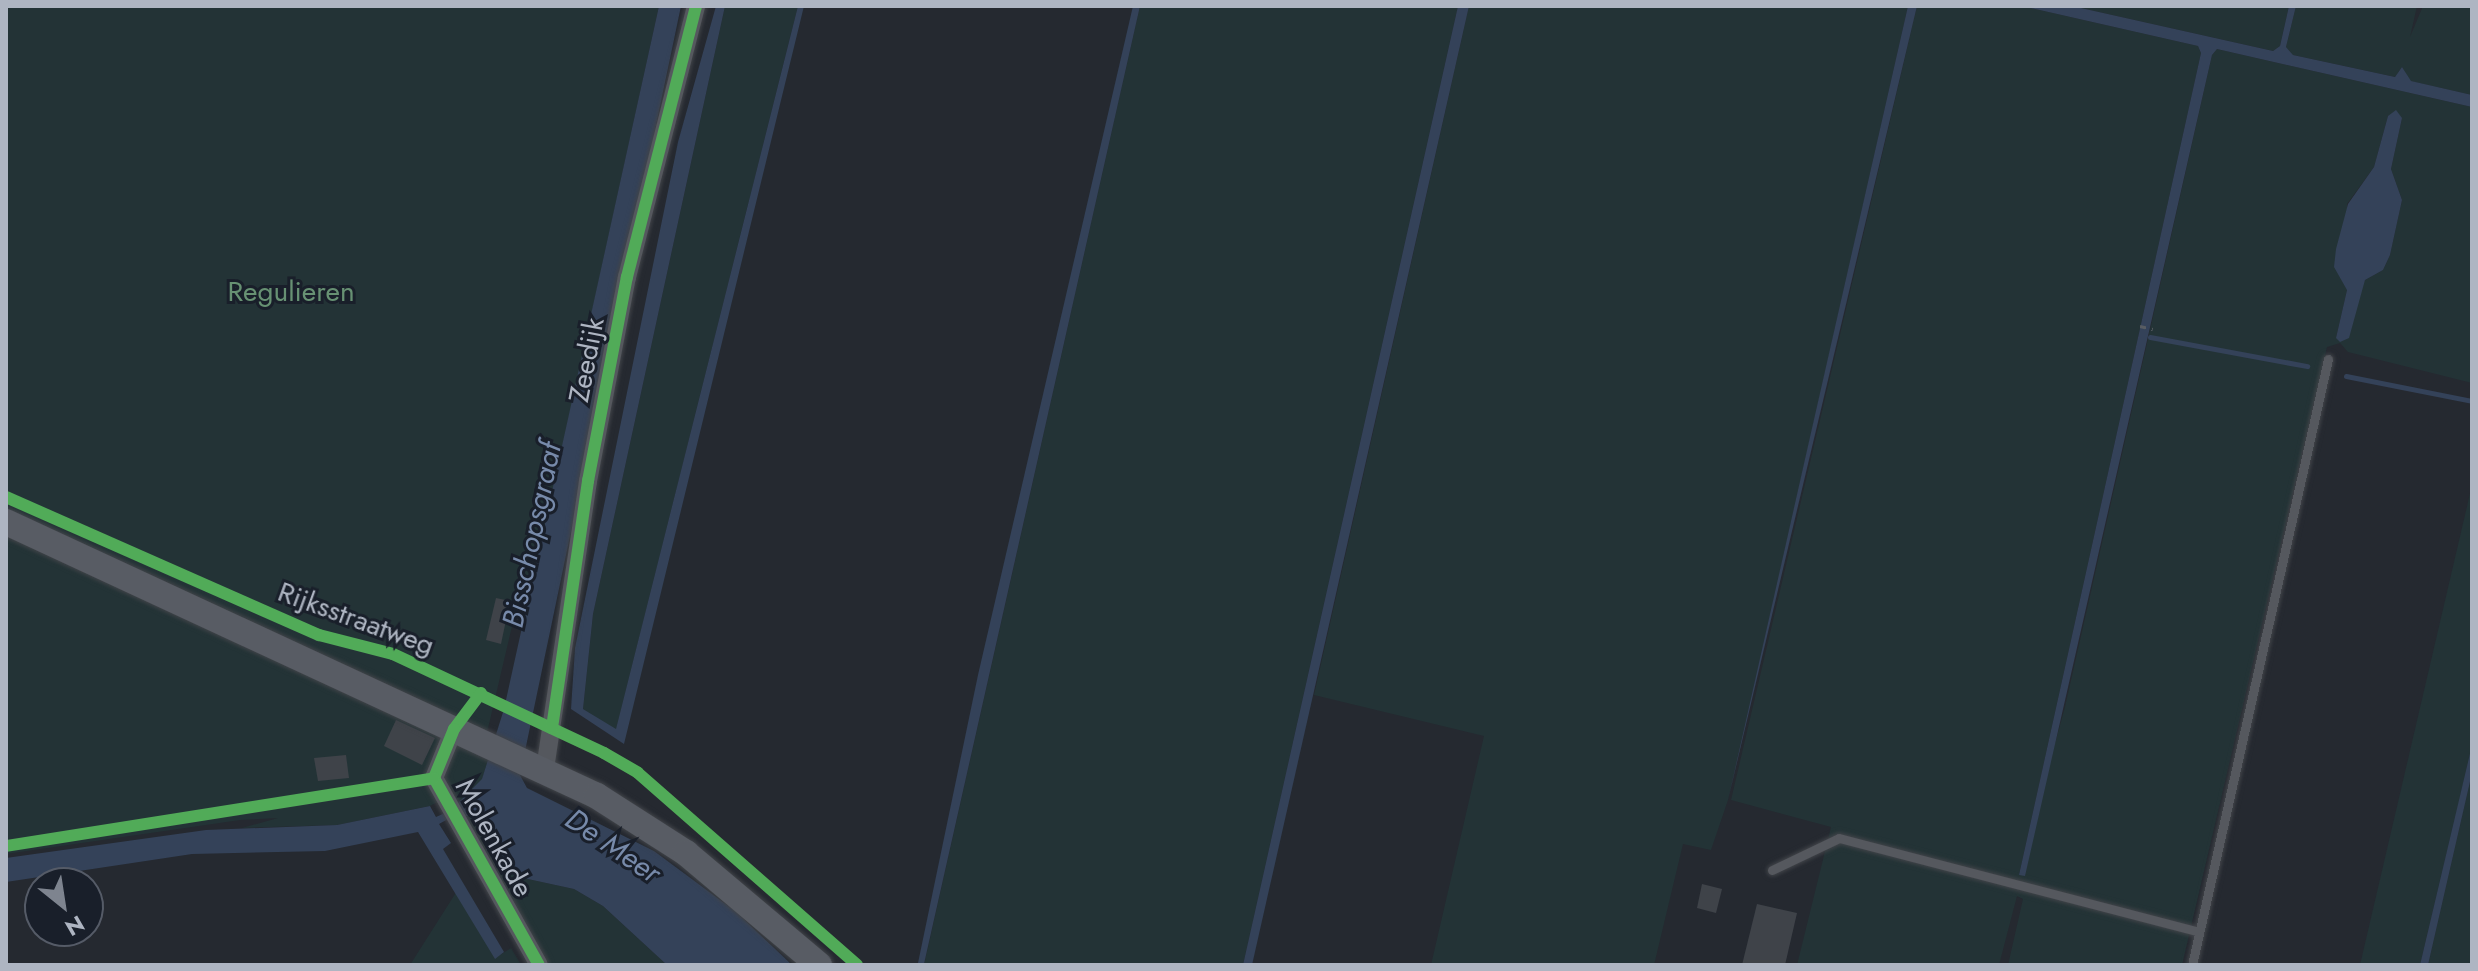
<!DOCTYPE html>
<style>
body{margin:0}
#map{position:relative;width:2478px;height:971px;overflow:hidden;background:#252930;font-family:Jost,sans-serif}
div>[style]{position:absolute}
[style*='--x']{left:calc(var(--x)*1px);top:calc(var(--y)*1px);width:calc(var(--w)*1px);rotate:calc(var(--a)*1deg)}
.green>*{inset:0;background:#233336}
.water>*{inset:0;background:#344259}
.stream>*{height:5px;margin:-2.5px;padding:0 2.5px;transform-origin:2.5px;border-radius:2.5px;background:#344259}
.building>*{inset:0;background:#3f4349}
.path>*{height:3px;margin-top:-1.5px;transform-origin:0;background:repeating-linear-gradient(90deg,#585c62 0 6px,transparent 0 12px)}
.roads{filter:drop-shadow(0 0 2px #414449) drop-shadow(0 0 2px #414449)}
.lane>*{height:9px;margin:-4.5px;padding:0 4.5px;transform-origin:4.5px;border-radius:4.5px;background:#55585e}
.street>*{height:18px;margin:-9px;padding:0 9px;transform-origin:9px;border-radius:9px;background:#55585e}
.secondary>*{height:26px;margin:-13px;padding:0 13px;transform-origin:13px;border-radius:13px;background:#585c64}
.cycleway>*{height:12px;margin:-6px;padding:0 6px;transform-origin:6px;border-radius:6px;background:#51ab58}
span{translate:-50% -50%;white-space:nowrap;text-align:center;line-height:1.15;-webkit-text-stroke:6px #191f2a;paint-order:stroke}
.park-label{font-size:28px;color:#679173}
.street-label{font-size:28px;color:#aeb5c2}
.water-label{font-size:30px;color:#778aaa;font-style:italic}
.frame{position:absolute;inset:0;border:8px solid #aeb5c2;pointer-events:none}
.north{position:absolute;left:24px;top:867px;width:80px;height:80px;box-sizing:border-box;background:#191f2a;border:2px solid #555b67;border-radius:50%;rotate:150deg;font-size:22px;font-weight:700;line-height:32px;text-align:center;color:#aeb5c2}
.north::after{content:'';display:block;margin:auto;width:28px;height:36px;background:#7e848f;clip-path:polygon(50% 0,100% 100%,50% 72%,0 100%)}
</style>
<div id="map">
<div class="green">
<i style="clip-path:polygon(6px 6px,659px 6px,534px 576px,524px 575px,482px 754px,489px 758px,482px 780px,456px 805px,453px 794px,430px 806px,337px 825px,242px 828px,278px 818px,240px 820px,6px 854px)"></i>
<i style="clip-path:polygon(725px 6px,798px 6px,616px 730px,583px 709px,593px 614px)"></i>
<i style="clip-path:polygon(1140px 6px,1458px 6px,1243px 965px,924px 965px)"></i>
<i style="clip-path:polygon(1469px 6px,1908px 6px,1728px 800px,1711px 850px,1683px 844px,1654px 965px,1431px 965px,1484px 736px,1314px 695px)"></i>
<i style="clip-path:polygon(evenodd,1917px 6px,2022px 6px,2198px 46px,2201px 53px,2019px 875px,2065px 707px,2212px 55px,2217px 49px,2472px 107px,2472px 383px,2348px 352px,2340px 343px,2327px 347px,2182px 965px,2008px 965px,2023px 899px,2017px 896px,1999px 965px,1797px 965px,1831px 827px,1731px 800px,1917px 6px,2388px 116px,2402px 118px,2391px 169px,2402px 200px,2390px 255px,2383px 270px,2365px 280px,2336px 338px,2347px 290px,2347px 204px,2374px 167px,2388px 116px)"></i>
<i style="clip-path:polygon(2072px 6px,2289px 6px,2280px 46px,2273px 51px)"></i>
<i style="clip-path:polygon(2296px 6px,2417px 6px,2410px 37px,2423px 6px,2472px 6px,2472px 95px,2410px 81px,2402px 67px,2395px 77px,2293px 55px,2286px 47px)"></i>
<i style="clip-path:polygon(2472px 485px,2472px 746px,2420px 965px,2360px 965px)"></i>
<i style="clip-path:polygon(2472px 773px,2472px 965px,2428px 965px)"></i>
<i style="clip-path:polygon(477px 809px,488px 818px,485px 850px,498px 848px,514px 876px,574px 889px,603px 906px,667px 965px,550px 965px,462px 817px)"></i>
<i style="clip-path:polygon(457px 891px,495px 958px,511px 948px,521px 965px,410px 965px)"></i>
</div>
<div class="water">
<i style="clip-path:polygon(659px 6px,681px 6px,520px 775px,527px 788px,654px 851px,735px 911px,792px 965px,667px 965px,603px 906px,574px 889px,514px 876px,498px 848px,486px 850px,485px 812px,462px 817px,456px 805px,482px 779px,504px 709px)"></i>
<i style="clip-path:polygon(716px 6px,725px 6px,593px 614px,583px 709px,616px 729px,798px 6px,804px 6px,624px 744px,571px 709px,575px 648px,678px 142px)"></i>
<i style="clip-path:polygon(1133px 6px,1140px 6px,924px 964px,918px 963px,978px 675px)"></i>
<i style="clip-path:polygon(1458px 6px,1469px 6px,1252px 965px,1243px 965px)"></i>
<i style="clip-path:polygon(1908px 6px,1917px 6px,1728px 800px,1810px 437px)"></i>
<i style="clip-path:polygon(2022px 6px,2072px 6px,2273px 51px,2280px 46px,2289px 6px,2296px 6px,2286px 47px,2293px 55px,2395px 77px,2402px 67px,2411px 81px,2472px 95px,2472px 107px,2217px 49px,2212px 55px,2025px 876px,2019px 875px,2201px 53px,2198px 46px)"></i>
<i style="clip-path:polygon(2396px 110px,2402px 118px,2391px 169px,2402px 200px,2390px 255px,2383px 270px,2365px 280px,2349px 338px,2340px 342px,2336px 338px,2347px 290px,2334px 267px,2336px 249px,2348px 204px,2374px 167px,2388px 116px)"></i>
<i style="clip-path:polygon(2472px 745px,2472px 773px,2428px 965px,2420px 965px)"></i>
<i style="clip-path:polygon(430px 806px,436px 817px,445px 813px,448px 819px,439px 824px,451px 843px,443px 849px,504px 952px,495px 959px,418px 832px,325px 851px,192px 854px,6px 882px,6px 858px,206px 830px,337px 825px)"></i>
</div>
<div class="stream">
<i style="--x:2150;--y:337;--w:160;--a:10.5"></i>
<i style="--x:2346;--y:376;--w:128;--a:11.2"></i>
</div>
<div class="building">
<i style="clip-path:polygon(496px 598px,510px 601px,501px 644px,486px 640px)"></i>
<i style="clip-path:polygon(396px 720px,435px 738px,422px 765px,384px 746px)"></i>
<i style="clip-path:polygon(346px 755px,349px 778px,318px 781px,314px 758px)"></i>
<i style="clip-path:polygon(1702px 884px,1722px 889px,1716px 913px,1697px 908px)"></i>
<i style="clip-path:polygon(1757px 904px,1797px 913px,1785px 965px,1742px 965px)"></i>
</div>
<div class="path">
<i style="--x:2140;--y:326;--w:13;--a:13"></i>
</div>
<div class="roads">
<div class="lane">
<i style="--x:1772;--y:870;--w:74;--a:-25.5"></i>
<i style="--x:1839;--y:838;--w:372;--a:14.6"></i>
<i style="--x:2192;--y:965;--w:621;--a:-77.35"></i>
</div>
<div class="street">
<i style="--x:454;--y:729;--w:53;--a:112.2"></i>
<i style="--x:434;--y:778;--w:214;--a:60.7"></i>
<i style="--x:545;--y:769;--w:291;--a:-81.5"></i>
<i style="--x:588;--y:481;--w:208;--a:-79.2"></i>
<i style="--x:627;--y:277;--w:280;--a:-75.7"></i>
</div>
<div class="secondary">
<i style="--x:6;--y:522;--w:651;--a:24.87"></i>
<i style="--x:597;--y:796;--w:106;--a:32.6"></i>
<i style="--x:686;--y:853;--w:174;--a:40.1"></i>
</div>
</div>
<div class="cycleway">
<i style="--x:6;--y:497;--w:342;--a:23.8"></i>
<i style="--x:319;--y:635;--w:76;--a:14.4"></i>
<i style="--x:393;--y:654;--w:233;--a:25.1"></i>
<i style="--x:604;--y:753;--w:39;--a:30"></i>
<i style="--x:638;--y:773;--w:291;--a:41.2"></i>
<i style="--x:481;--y:693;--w:45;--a:126.9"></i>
<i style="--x:454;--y:729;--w:53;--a:112.2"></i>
<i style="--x:434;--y:778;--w:214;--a:60.7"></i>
<i style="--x:552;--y:728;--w:250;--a:-81.7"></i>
<i style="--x:588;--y:481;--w:208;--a:-79.2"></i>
<i style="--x:627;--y:277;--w:280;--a:-75.7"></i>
<i style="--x:6;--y:846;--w:433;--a:-9"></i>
</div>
<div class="park-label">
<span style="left:291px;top:292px">Regulieren</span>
</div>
<div class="street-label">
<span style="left:587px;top:360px;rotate:-79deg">Zeedijk</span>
<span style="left:356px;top:619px;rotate:20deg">Rijksstraatweg</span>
<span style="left:494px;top:838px;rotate:61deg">Molenkade</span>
</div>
<div class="water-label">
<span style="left:532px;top:535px;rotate:-78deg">Bisschopsgraaf</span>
<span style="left:613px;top:846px;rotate:34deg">De Meer</span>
</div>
<div class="frame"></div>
<div class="north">N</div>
</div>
